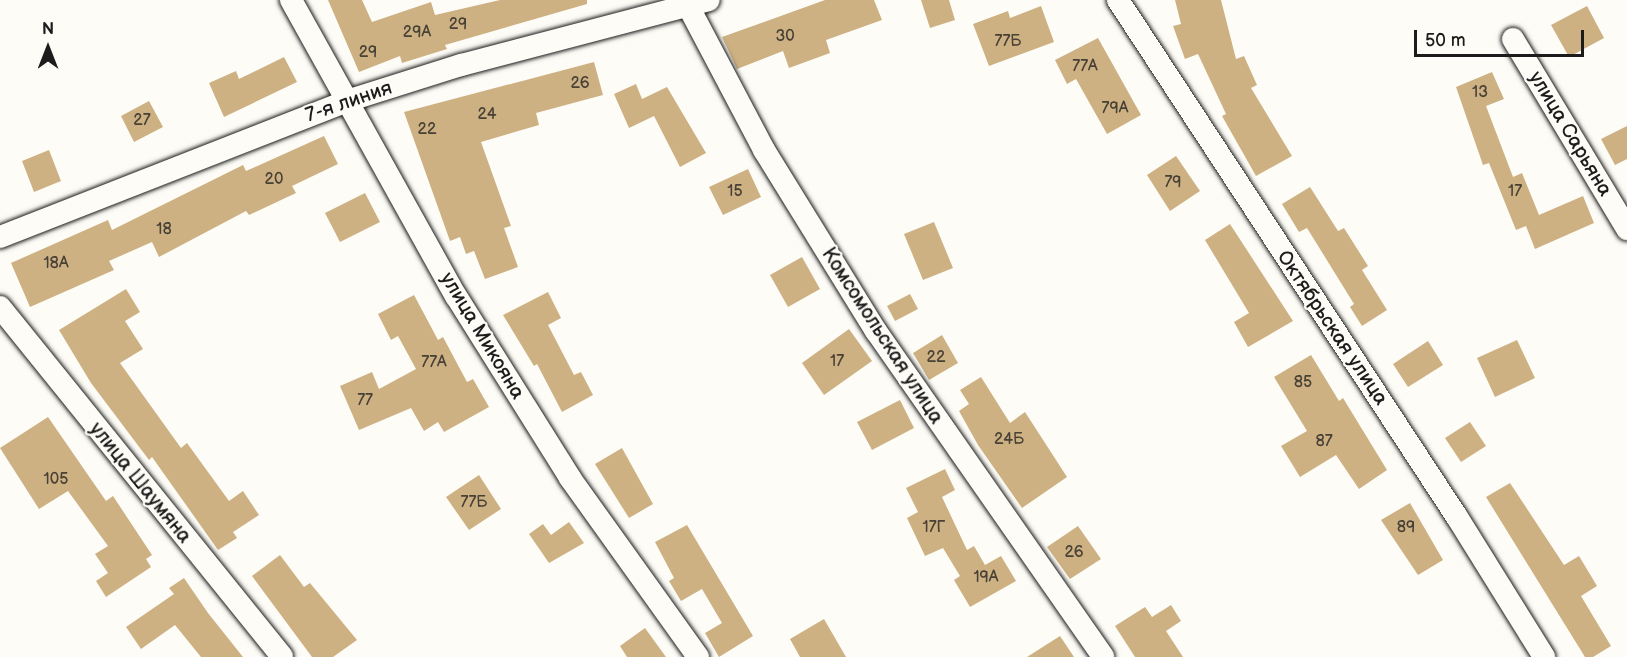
<!DOCTYPE html>
<meta charset="utf-8">
<style>
body{margin:0}
#map{position:relative;width:1627px;height:657px;overflow:hidden;background:#fdfcf7;font-family:"Balsamiq Sans",sans-serif}
div>[style]{position:absolute}
[style*='--x']{left:calc(var(--x)*1px);top:calc(var(--y)*1px);width:calc(var(--w)*1px);rotate:calc(var(--a)*1deg)}
.building>*{inset:0;background:#ceb183}
.roads{filter:drop-shadow(0 0 2px #1c1c1c) drop-shadow(0 0 2px #1c1c1c)}
.minor>*{height:22px;margin:-11px;padding:0 11px;transform-origin:11px;border-radius:11px;background:#fdfcf7}
span{translate:-50% -50%;white-space:nowrap;text-align:center;line-height:1.15;-webkit-text-stroke:4.5px #fdfcf7;paint-order:stroke}
.number-label{font-size:16px;color:#484136}
.number-label span{-webkit-text-stroke-width:0}
.street-label{font-size:20px;color:#1c1c1c}
.north{position:absolute;left:18px;top:18px;width:60px;height:60px;-webkit-text-stroke:4px #fdfcf7;paint-order:stroke;rotate:0deg;font-size:16px;font-weight:700;line-height:24px;text-align:center;color:#1c1c1c}
.north::after{content:'';display:block;margin:auto;width:21px;height:27px;background:#1c1c1c;clip-path:polygon(50% 0,100% 100%,50% 72%,0 100%)}
.scale{position:absolute;left:1414px;top:30px;width:170px;height:27px;box-sizing:border-box;border:3px solid #1c1c1c;border-top:0;padding-left:8px;font-size:18px;line-height:21px;white-space:nowrap;color:#1c1c1c;-webkit-text-stroke:4px #fdfcf7;paint-order:stroke}
</style>
<div id="map">
<div class="building">
<i style="clip-path:polygon(328px 0,362px 0,372px 22px,431px 2px,435px 15px,500px 0,587px 0,587px 4px,445px 45px,447px 49px,402px 63px,400px 56px,359px 72px)"></i>
<i style="clip-path:polygon(825px 0,874px 0,882px 20px,826px 40px,830px 53px,789px 68px,783px 51px,737px 69px,722px 37px)"></i>
<i style="clip-path:polygon(921px 0,949px 0,955px 20px,930px 28px)"></i>
<i style="clip-path:polygon(1175px 0,1221px 0,1236px 59px,1244px 56px,1257px 85px,1251px 88px,1292px 156px,1256px 176px,1222px 116px,1226px 114px,1198px 54px,1185px 59px,1173px 26px,1181px 24px)"></i>
<i style="clip-path:polygon(1041px 6px,1054px 42px,989px 66px,973px 24px,1008px 11px,1010px 18px)"></i>
<i style="clip-path:polygon(1587px 6px,1604px 38px,1569px 57px,1551px 25px)"></i>
<i style="clip-path:polygon(1098px 38px,1141px 115px,1107px 134px,1076px 79px,1067px 84px,1055px 60px)"></i>
<i style="clip-path:polygon(284px 57px,297px 82px,224px 117px,209px 83px,236px 71px,239px 79px)"></i>
<i style="clip-path:polygon(594px 62px,603px 95px,536px 113px,539px 125px,481px 142px,511px 226px,504px 228px,518px 267px,485px 279px,474px 251px,466px 254px,460px 237px,450px 241px,404px 112px)"></i>
<i style="clip-path:polygon(1492px 72px,1504px 99px,1486px 106px,1513px 177px,1522px 173px,1539px 215px,1583px 196px,1594px 223px,1535px 249px,1526px 226px,1516px 230px,1489px 163px,1483px 165px,1456px 87px)"></i>
<i style="clip-path:polygon(636px 84px,642px 99px,667px 87px,706px 153px,680px 167px,654px 116px,629px 128px,614px 94px)"></i>
<i style="clip-path:polygon(149px 101px,163px 127px,134px 142px,121px 116px)"></i>
<i style="clip-path:polygon(1627px 126px,1627px 159px,1615px 165px,1601px 139px)"></i>
<i style="clip-path:polygon(324px 136px,338px 164px,292px 186px,296px 193px,249px 215px,246px 211px,159px 257px,152px 242px,109px 261px,114px 270px,30px 307px,11px 263px,108px 220px,112px 230px,243px 165px,246px 171px)"></i>
<i style="clip-path:polygon(49px 150px,61px 181px,34px 192px,22px 161px)"></i>
<i style="clip-path:polygon(1176px 156px,1200px 191px,1170px 211px,1147px 175px)"></i>
<i style="clip-path:polygon(748px 169px,761px 197px,723px 215px,709px 187px)"></i>
<i style="clip-path:polygon(1310px 187px,1338px 231px,1344px 228px,1368px 266px,1362px 270px,1387px 310px,1362px 326px,1350px 307px,1354px 304px,1307px 228px,1299px 232px,1282px 204px)"></i>
<i style="clip-path:polygon(365px 193px,380px 222px,340px 242px,325px 213px)"></i>
<i style="clip-path:polygon(934px 222px,953px 268px,923px 280px,904px 234px)"></i>
<i style="clip-path:polygon(1230px 224px,1293px 321px,1248px 347px,1234px 322px,1249px 313px,1205px 240px)"></i>
<i style="clip-path:polygon(802px 257px,820px 289px,788px 307px,770px 275px)"></i>
<i style="clip-path:polygon(126px 289px,140px 312px,125px 321px,143px 349px,120px 363px,181px 448px,187px 443px,229px 501px,243px 491px,259px 515px,233px 532px,237px 538px,218px 550px,152px 457px,149px 460px,91px 383px,59px 330px)"></i>
<i style="clip-path:polygon(548px 292px,561px 318px,548px 325px,574px 375px,581px 372px,593px 395px,562px 412px,537px 364px,534px 366px,503px 315px)"></i>
<i style="clip-path:polygon(910px 294px,918px 309px,895px 321px,887px 306px)"></i>
<i style="clip-path:polygon(414px 295px,438px 340px,443px 337px,467px 382px,473px 379px,489px 407px,444px 432px,438px 422px,424px 431px,411px 408px,359px 430px,340px 386px,372px 372px,379px 389px,416px 369px,398px 336px,391px 340px,378px 314px)"></i>
<i style="clip-path:polygon(849px 329px,872px 361px,824px 395px,802px 363px)"></i>
<i style="clip-path:polygon(942px 335px,958px 363px,929px 380px,913px 353px)"></i>
<i style="clip-path:polygon(1517px 340px,1535px 378px,1495px 397px,1477px 358px)"></i>
<i style="clip-path:polygon(1428px 341px,1443px 365px,1408px 387px,1393px 364px)"></i>
<i style="clip-path:polygon(1311px 355px,1339px 401px,1343px 398px,1387px 470px,1359px 489px,1336px 455px,1300px 477px,1281px 446px,1307px 431px,1274px 377px)"></i>
<i style="clip-path:polygon(981px 377px,1010px 423px,1025px 412px,1067px 477px,1022px 508px,978px 445px,959px 411px,969px 404px,960px 390px)"></i>
<i style="clip-path:polygon(900px 400px,914px 428px,872px 450px,857px 422px)"></i>
<i style="clip-path:polygon(48px 417px,106px 501px,113px 496px,152px 555px,146px 559px,151px 567px,106px 597px,96px 581px,108px 573px,95px 554px,108px 546px,68px 491px,39px 509px,0 448px)"></i>
<i style="clip-path:polygon(1470px 422px,1486px 446px,1461px 462px,1445px 438px)"></i>
<i style="clip-path:polygon(622px 448px,653px 504px,629px 518px,595px 464px)"></i>
<i style="clip-path:polygon(945px 469px,955px 490px,942px 497px,967px 550px,974px 546px,985px 565px,1001px 556px,1016px 581px,970px 607px,954px 580px,960px 576px,943px 548px,925px 556px,907px 518px,918px 512px,906px 488px)"></i>
<i style="clip-path:polygon(479px 475px,501px 509px,469px 530px,446px 497px)"></i>
<i style="clip-path:polygon(1510px 483px,1564px 565px,1579px 556px,1597px 586px,1581px 596px,1611px 646px,1593px 657px,1585px 657px,1486px 497px)"></i>
<i style="clip-path:polygon(1410px 503px,1443px 560px,1418px 575px,1381px 520px)"></i>
<i style="clip-path:polygon(569px 522px,584px 543px,549px 563px,529px 534px,543px 524px,551px 535px)"></i>
<i style="clip-path:polygon(687px 525px,753px 636px,719px 657px,705px 633px,722px 623px,702px 589px,681px 601px,669px 581px,674px 578px,655px 542px)"></i>
<i style="clip-path:polygon(1078px 526px,1101px 559px,1070px 579px,1047px 547px)"></i>
<i style="clip-path:polygon(280px 555px,304px 587px,310px 583px,357px 640px,333px 657px,312px 657px,252px 576px)"></i>
<i style="clip-path:polygon(184px 578px,208px 613px,243px 657px,201px 657px,175px 625px,141px 649px,126px 627px,174px 594px,169px 588px)"></i>
<i style="clip-path:polygon(1171px 605px,1181px 621px,1166px 631px,1183px 657px,1135px 657px,1115px 626px,1145px 607px,1152px 617px)"></i>
<i style="clip-path:polygon(824px 619px,846px 657px,800px 657px,790px 639px)"></i>
<i style="clip-path:polygon(645px 628px,666px 657px,627px 657px,620px 646px)"></i>
<i style="clip-path:polygon(1060px 636px,1074px 657px,1027px 657px)"></i>
</div>
<div class="roads">
<div class="minor">
<i style="--x:291;--y:0;--w:339;--a:60.9"></i>
<i style="--x:456;--y:296;--w:215;--a:57.9"></i>
<i style="--x:570;--y:478;--w:220;--a:54.4"></i>
<i style="--x:685;--y:0;--w:170;--a:62.2"></i>
<i style="--x:764;--y:150;--w:213;--a:58.3"></i>
<i style="--x:876;--y:331;--w:397;--a:55.1"></i>
<i style="--x:1118;--y:0;--w:618;--a:56.75"></i>
<i style="--x:1457;--y:517;--w:165;--a:58.1"></i>
<i style="--x:1513;--y:39;--w:222;--a:59"></i>
<i style="--x:0;--y:237;--w:373;--a:-21.4"></i>
<i style="--x:347;--y:101;--w:120;--a:-17.5"></i>
<i style="--x:461;--y:65;--w:256;--a:-14.7"></i>
<i style="--x:0;--y:307;--w:449;--a:51.1"></i>
</div>
</div>
<div class="number-label">
<span style="left:458px;top:25px">29</span>
<span style="left:417px;top:33px">29А</span>
<span style="left:785px;top:37px">30</span>
<span style="left:1008px;top:42px">77Б</span>
<span style="left:368px;top:53px">29</span>
<span style="left:1085px;top:67px">77А</span>
<span style="left:580px;top:84px">26</span>
<span style="left:1480px;top:93px">13</span>
<span style="left:1115px;top:109px">79А</span>
<span style="left:487px;top:115px">24</span>
<span style="left:142px;top:121px">27</span>
<span style="left:427px;top:130px">22</span>
<span style="left:274px;top:180px">20</span>
<span style="left:1173px;top:183px">79</span>
<span style="left:735px;top:192px">15</span>
<span style="left:1515px;top:192px">17</span>
<span style="left:164px;top:230px">18</span>
<span style="left:56px;top:264px">18А</span>
<span style="left:936px;top:358px">22</span>
<span style="left:837px;top:362px">17</span>
<span style="left:434px;top:363px">77А</span>
<span style="left:1303px;top:383px">85</span>
<span style="left:365px;top:401px">77</span>
<span style="left:1009px;top:440px">24Б</span>
<span style="left:1324px;top:442px">87</span>
<span style="left:56px;top:480px">105</span>
<span style="left:474px;top:503px">77Б</span>
<span style="left:934px;top:528px">17Г</span>
<span style="left:1406px;top:528px">89</span>
<span style="left:1074px;top:553px">26</span>
<span style="left:986px;top:578px">19А</span>
</div>
<div class="street-label">
<span style="left:349px;top:102px;rotate:-19deg">7-я линия</span>
<span style="left:1570px;top:134px;rotate:59deg">улица Сарьяна</span>
<span style="left:1332px;top:328px;rotate:56deg">Октябрьская улица</span>
<span style="left:482px;top:336px;rotate:59deg">улица Микояна</span>
<span style="left:882px;top:336px;rotate:57deg">Комсомольская улица</span>
<span style="left:140px;top:483px;rotate:51deg">улица Шаумяна</span>
</div>
<div class="north">N</div>
<div class="scale">50 m</div>
</div>
